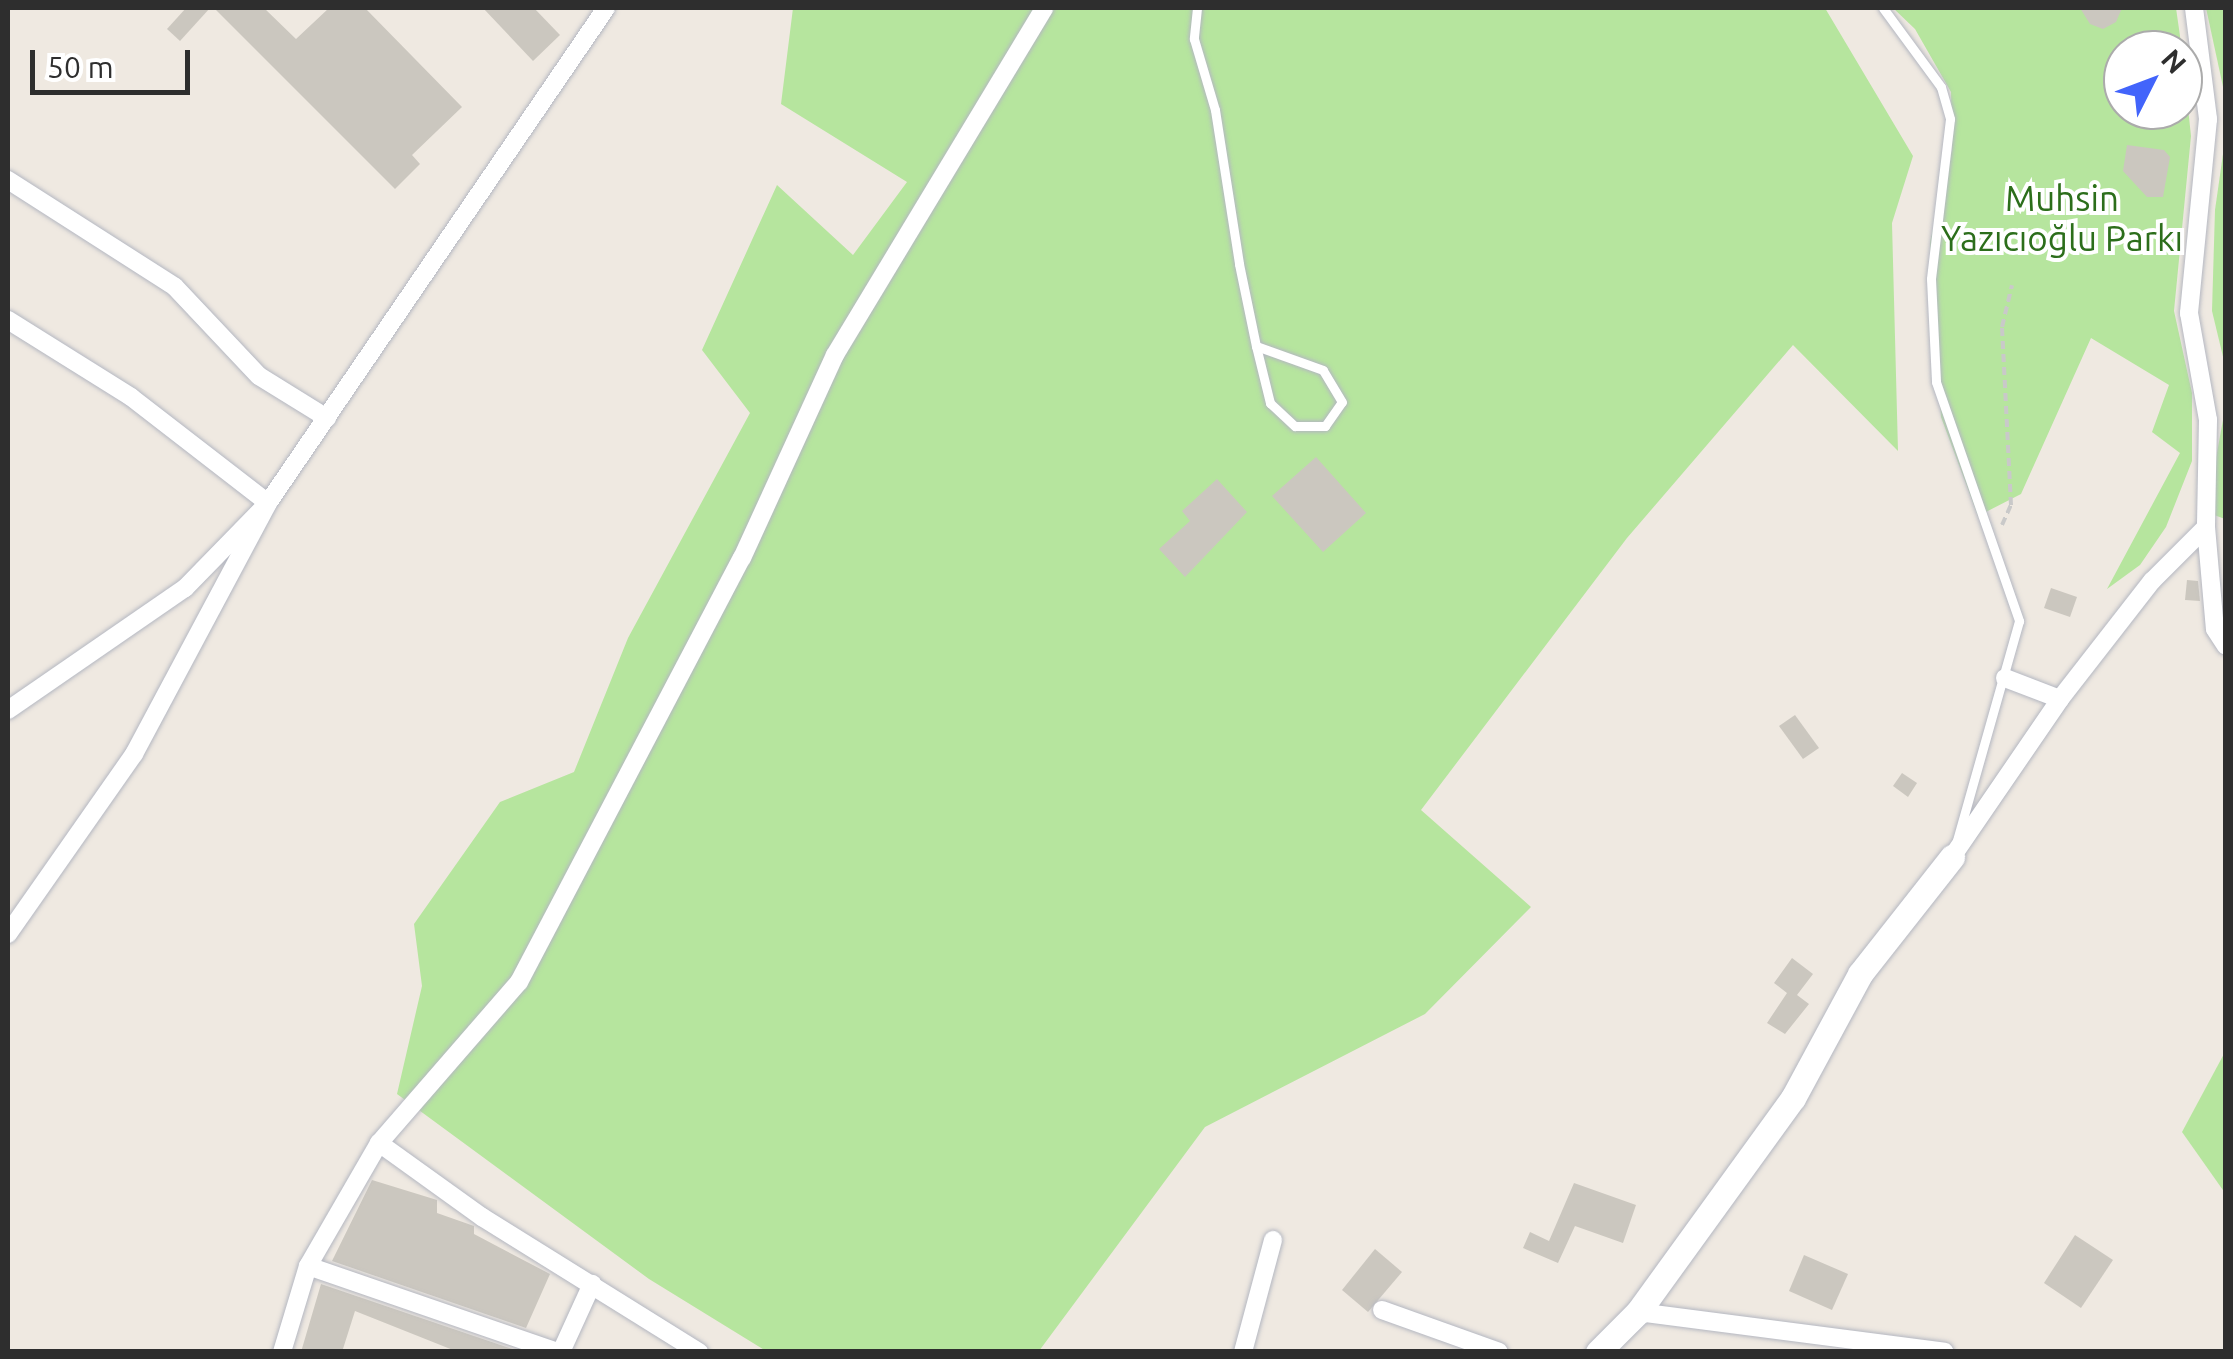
<!DOCTYPE html>
<meta charset="utf-8">
<style>
body{margin:0}
#map{position:relative;width:2233px;height:1359px;overflow:hidden;background:#efe9e1;font-family:Ubuntu,sans-serif}
div>[style]{position:absolute}
[style*='--x']{left:calc(var(--x)*1px);top:calc(var(--y)*1px);width:calc(var(--w)*1px);rotate:calc(var(--a)*1deg)}
.green>*{inset:0;background:#b6e59e}
.building>*{inset:0;background:#cbc7bf}
.path>*{height:4px;margin-top:-2px;transform-origin:0;background:repeating-linear-gradient(90deg,#c9c9c9 0 8px,transparent 0 13px)}
.roads{filter:drop-shadow(0 0 2px #b4b7c1) drop-shadow(0 0 2px #b4b7c1)}
.lane>*{height:9px;margin:-4.5px;padding:0 4.5px;transform-origin:4.5px;border-radius:4.5px;background:#fff}
.street>*{height:18px;margin:-9px;padding:0 9px;transform-origin:9px;border-radius:9px;background:#fff}
.secondary>*{height:25px;margin:-12.5px;padding:0 12.5px;transform-origin:12.5px;border-radius:12.5px;background:#fff}
span{translate:-50% -50%;white-space:nowrap;text-align:center;line-height:1.15;-webkit-text-stroke:8px #fff;paint-order:stroke}
.park-label{font-size:35px;color:#2c6e1b}
.frame{position:absolute;inset:0;border:10px solid #2e2e2e;pointer-events:none}
.north{position:absolute;left:2103px;top:30px;width:100px;height:100px;box-sizing:border-box;background:#fff;border:2px solid #ababab;border-radius:50%;rotate:48deg;font-size:28px;font-weight:700;line-height:40px;text-align:center;color:#2e2e2e}
.north::after{content:'';display:block;margin:auto;width:35px;height:45px;background:#4264fb;clip-path:polygon(50% 0,100% 100%,50% 72%,0 100%)}
.scale{position:absolute;left:30px;top:50px;width:160px;height:45px;box-sizing:border-box;border:5px solid #2e2e2e;border-top:0;padding-left:12px;font-size:30px;line-height:35px;white-space:nowrap;color:#2e2e2e;-webkit-text-stroke:8px #fff;paint-order:stroke}
</style>
<div id="map">
<div class="green">
<i style="clip-path:polygon(793px 8px,1825px 8px,1913px 156px,1892px 223px,1898px 451px,1793px 345px,1627px 538px,1421px 810px,1531px 907px,1425px 1014px,1205px 1127px,1039px 1351px,766px 1351px,649px 1279px,397px 1094px,422px 986px,414px 924px,500px 802px,574px 772px,628px 638px,750px 413px,702px 350px,777px 185px,853px 255px,907px 182px,781px 104px)"></i>
<i style="clip-path:polygon(1893px 8px,2176px 8px,2182px 50px,2123px 50px,2123px 110px,2183px 110px,2183px 61px,2191px 136px,2174px 311px,2192px 393px,2192px 461px,2166px 527px,2140px 565px,2107px 589px,2180px 453px,2152px 432px,2169px 385px,2091px 338px,2021px 494px,1978px 516px,1941px 417px,1930px 242px,1952px 150px,1951px 92px,1915px 29px)"></i>
<i style="clip-path:polygon(2206px 8px,2225px 8px,2225px 96px)"></i>
<i style="clip-path:polygon(2225px 140px,2225px 365px,2212px 311px,2215px 210px)"></i>
<i style="clip-path:polygon(2225px 409px,2225px 519px,2206px 512px)"></i>
<i style="clip-path:polygon(2225px 1052px,2225px 1193px,2182px 1132px)"></i>
</div>
<div class="building">
<i style="clip-path:polygon(186px 8px,210px 8px,180px 41px,167px 29px)"></i>
<i style="clip-path:polygon(214px 8px,264px 8px,296px 39px,329px 8px,365px 8px,462px 107px,412px 155px,420px 164px,395px 189px)"></i>
<i style="clip-path:polygon(483px 8px,534px 8px,560px 35px,533px 61px)"></i>
<i style="clip-path:polygon(2080px 8px,2122px 8px,2116px 22px,2103px 29px,2090px 24px)"></i>
<i style="clip-path:polygon(2127px 145px,2164px 150px,2170px 157px,2163px 197px,2147px 197px,2123px 171px)"></i>
<i style="clip-path:polygon(1316px 457px,1366px 513px,1323px 552px,1272px 496px)"></i>
<i style="clip-path:polygon(1217px 479px,1247px 512px,1185px 577px,1159px 549px,1190px 521px,1182px 511px)"></i>
<i style="clip-path:polygon(2187px 580px,2198px 581px,2200px 601px,2185px 600px)"></i>
<i style="clip-path:polygon(2051px 588px,2077px 597px,2070px 617px,2044px 608px)"></i>
<i style="clip-path:polygon(1795px 715px,1819px 748px,1803px 759px,1779px 726px)"></i>
<i style="clip-path:polygon(1902px 773px,1917px 783px,1908px 797px,1893px 786px)"></i>
<i style="clip-path:polygon(1792px 958px,1813px 974px,1797px 995px,1809px 1004px,1785px 1034px,1767px 1023px,1787px 993px,1774px 983px)"></i>
<i style="clip-path:polygon(372px 1180px,437px 1200px,437px 1213px,474px 1226px,474px 1234px,550px 1274px,526px 1328px,332px 1261px)"></i>
<i style="clip-path:polygon(1574px 1183px,1636px 1205px,1623px 1243px,1575px 1226px,1558px 1263px,1523px 1248px,1530px 1232px,1549px 1241px)"></i>
<i style="clip-path:polygon(2075px 1235px,2113px 1260px,2081px 1308px,2044px 1283px)"></i>
<i style="clip-path:polygon(1375px 1249px,1402px 1272px,1368px 1312px,1342px 1290px)"></i>
<i style="clip-path:polygon(1804px 1255px,1848px 1274px,1832px 1310px,1789px 1291px)"></i>
<i style="clip-path:polygon(321px 1284px,518px 1351px,458px 1352px,355px 1311px,342px 1352px,301px 1352px)"></i>
</div>
<div class="path">
<i style="--x:2002;--y:525;--w:22;--a:-66"></i>
<i style="--x:2011;--y:505;--w:178;--a:-92.9"></i>
<i style="--x:2002;--y:327;--w:43;--a:-76.6"></i>
</div>
<div class="roads">
<div class="lane">
<i style="--x:1197;--y:8;--w:31;--a:96"></i>
<i style="--x:1194;--y:39;--w:74;--a:73.5"></i>
<i style="--x:1215;--y:110;--w:156;--a:81.1"></i>
<i style="--x:1239;--y:264;--w:84;--a:78.3"></i>
<i style="--x:1256;--y:346;--w:59;--a:76.2"></i>
<i style="--x:1270;--y:403;--w:34;--a:43"></i>
<i style="--x:1295;--y:426;--w:30;--a:0"></i>
<i style="--x:1325;--y:426;--w:29;--a:-55"></i>
<i style="--x:1342;--y:402;--w:37;--a:-121"></i>
<i style="--x:1323;--y:370;--w:71;--a:-160.3"></i>
<i style="--x:1883;--y:8;--w:98;--a:53.7"></i>
<i style="--x:1941;--y:87;--w:33;--a:74"></i>
<i style="--x:1950;--y:119;--w:161;--a:96.8"></i>
<i style="--x:1931;--y:279;--w:103;--a:87.2"></i>
<i style="--x:1936;--y:382;--w:253;--a:70.8"></i>
<i style="--x:2019;--y:621;--w:228;--a:105.8"></i>
</div>
<div class="street">
<i style="--x:2194;--y:8;--w:112;--a:82.8"></i>
<i style="--x:2208;--y:119;--w:195;--a:95.6"></i>
<i style="--x:2189;--y:313;--w:109;--a:79.9"></i>
<i style="--x:2208;--y:420;--w:107;--a:91.1"></i>
<i style="--x:8;--y:180;--w:198;--a:32.6"></i>
<i style="--x:175;--y:287;--w:122;--a:46.7"></i>
<i style="--x:259;--y:376;--w:80;--a:31.7"></i>
<i style="--x:8;--y:320;--w:145;--a:32"></i>
<i style="--x:131;--y:397;--w:173;--a:37.7"></i>
<i style="--x:268;--y:503;--w:119;--a:134.3"></i>
<i style="--x:185;--y:588;--w:215;--a:145.4"></i>
<i style="--x:2005;--y:678;--w:59;--a:20.9"></i>
<i style="--x:1952;--y:857;--w:191;--a:-55.6"></i>
<i style="--x:2060;--y:699;--w:150;--a:-52.1"></i>
<i style="--x:2152;--y:581;--w:76;--a:-45"></i>
<i style="--x:2206;--y:527;--w:102;--a:85"></i>
<i style="--x:2215;--y:629;--w:20;--a:57"></i>
<i style="--x:8;--y:934;--w:220;--a:-55"></i>
<i style="--x:134;--y:754;--w:285;--a:-61.9"></i>
<i style="--x:268;--y:503;--w:599;--a:-55.67"></i>
<i style="--x:379;--y:1143;--w:127;--a:35.7"></i>
<i style="--x:482;--y:1217;--w:256;--a:31.9"></i>
<i style="--x:308;--y:1266;--w:264;--a:19"></i>
<i style="--x:1382;--y:1310;--w:124;--a:19.7"></i>
<i style="--x:1638;--y:1312;--w:309;--a:7.4"></i>
<i style="--x:282;--y:1352;--w:90;--a:-73.2"></i>
<i style="--x:308;--y:1266;--w:142;--a:-60"></i>
<i style="--x:379;--y:1143;--w:213;--a:-49"></i>
<i style="--x:519;--y:982;--w:479;--a:-62.3"></i>
<i style="--x:742;--y:558;--w:223;--a:-65.4"></i>
<i style="--x:835;--y:355;--w:405;--a:-58.9"></i>
<i style="--x:561;--y:1352;--w:75;--a:-65.5"></i>
<i style="--x:1243;--y:1352;--w:116;--a:-75"></i>
</div>
<div class="secondary">
<i style="--x:1598;--y:1352;--w:57;--a:-45"></i>
<i style="--x:1638;--y:1312;--w:264;--a:-54.1"></i>
<i style="--x:1793;--y:1098;--w:141;--a:-61.6"></i>
<i style="--x:1860;--y:974;--w:149;--a:-51.8"></i>
</div>
</div>
<div class="park-label">
<span style="left:2062px;top:218px">Muhsin<br>Yazıcıoğlu Parkı</span>
</div>
<div class="frame"></div>
<div class="north">N</div>
<div class="scale">50 m</div>
</div>
